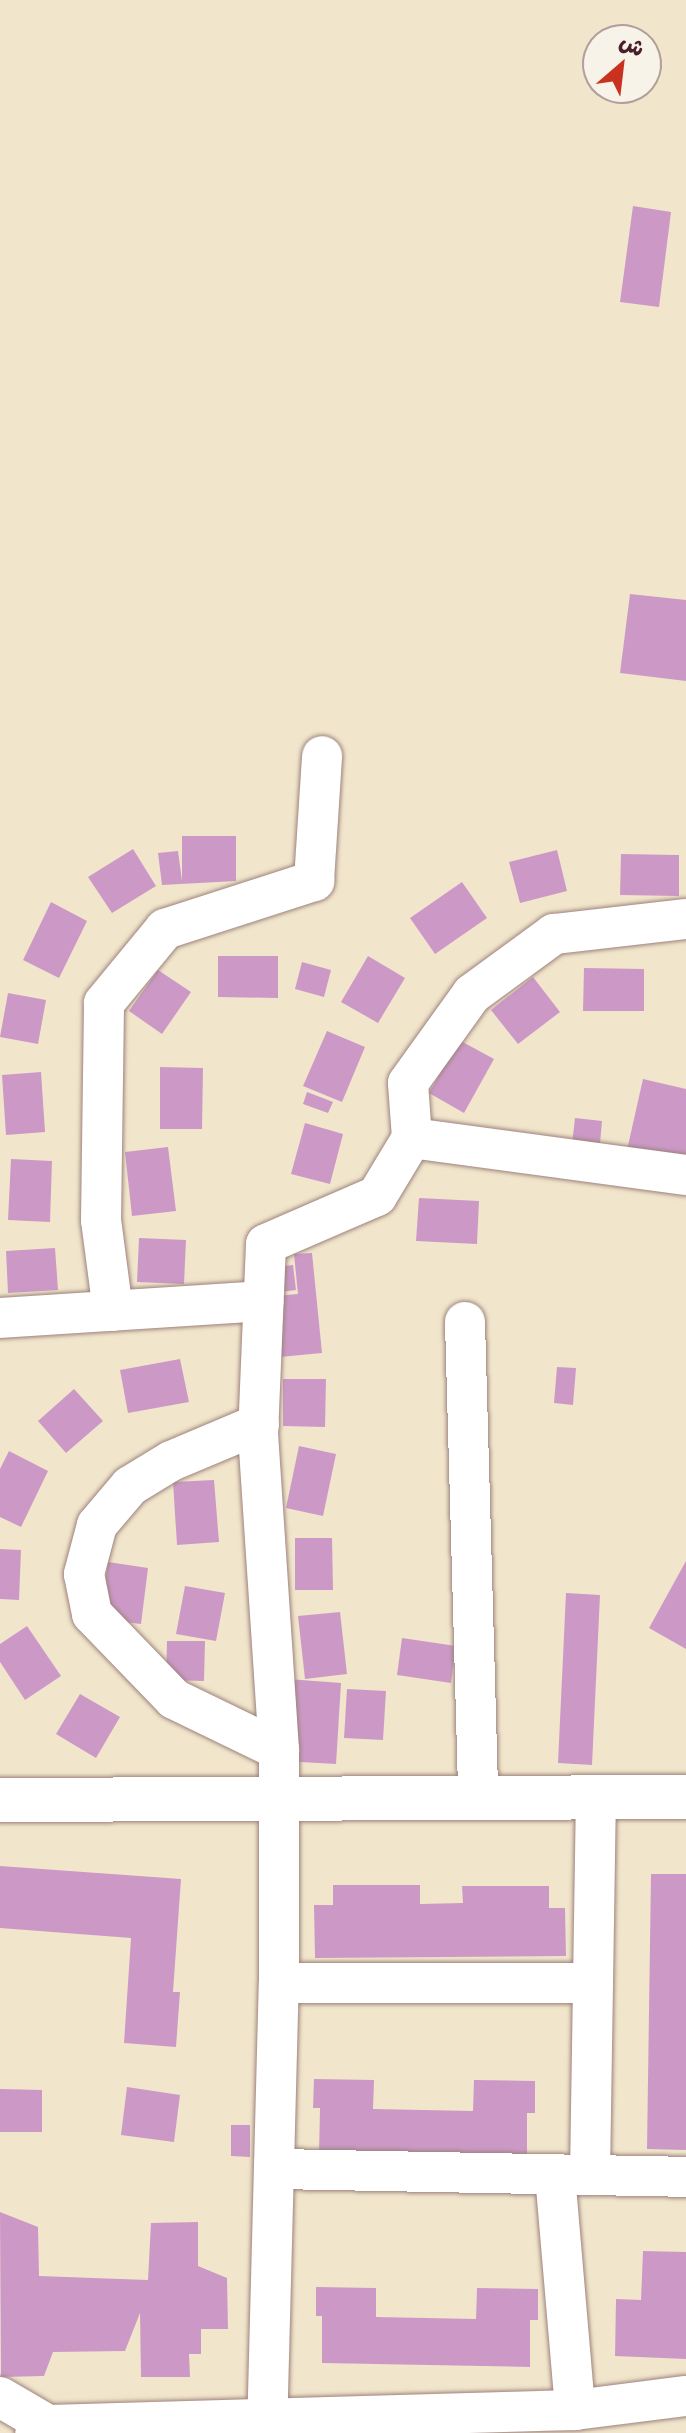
<!DOCTYPE html>
<meta charset="utf-8">
<style>
body{margin:0}
#map{position:relative;width:686px;height:2433px;overflow:hidden;background:#f1e6cc;font-family:Delius,"Playpen Sans Arabic",sans-serif}
div>[style]{position:absolute}
[style*='--x']{left:calc(var(--x)*1px);top:calc(var(--y)*1px);width:calc(var(--w)*1px);rotate:calc(var(--a)*1deg)}
.building>*{inset:0;background:#cc99c7}
.roads{filter:drop-shadow(0 0 2px #9e827c) drop-shadow(0 0 2px #9e827c)}
.minor>*{height:40px;margin:-20px;padding:0 20px;transform-origin:20px;border-radius:20px;background:#fff}
.major>*{height:44px;margin:-22px;padding:0 22px;transform-origin:22px;border-radius:22px;background:#fff}
span{translate:-50% -50%;white-space:nowrap;text-align:center;line-height:1.15;-webkit-text-stroke:6px #f7f3e8;paint-order:stroke}
.north{position:absolute;left:582px;top:24px;width:80px;height:80px;box-sizing:border-box;background:#f7f3e8;border:2px solid #b29e9c;border-radius:50%;rotate:28deg;font-size:22px;font-weight:700;line-height:32px;text-align:center;color:#4a1f2b}
.north::after{content:'';display:block;margin:auto;width:28px;height:36px;background:#c8321e;clip-path:polygon(50% 0,100% 100%,50% 72%,0 100%)}
</style>
<div id="map">
<div class="building">
<i style="clip-path:polygon(633px 206px,671px 212px,659px 307px,620px 302px)"></i>
<i style="clip-path:polygon(630px 594px,686px 600px,686px 681px,620px 673px)"></i>
<i style="clip-path:polygon(182px 836px,236px 836px,236px 881px,162px 885px,158px 853px,178px 851px,182px 881px)"></i>
<i style="clip-path:polygon(133px 849px,156px 886px,112px 913px,88px 877px)"></i>
<i style="clip-path:polygon(557px 850px,567px 891px,520px 903px,509px 862px)"></i>
<i style="clip-path:polygon(621px 854px,679px 855px,679px 896px,620px 895px)"></i>
<i style="clip-path:polygon(462px 882px,487px 918px,435px 954px,410px 918px)"></i>
<i style="clip-path:polygon(51px 902px,87px 921px,59px 978px,23px 960px)"></i>
<i style="clip-path:polygon(218px 956px,278px 956px,278px 998px,218px 997px)"></i>
<i style="clip-path:polygon(368px 956px,405px 978px,378px 1023px,341px 1002px)"></i>
<i style="clip-path:polygon(302px 962px,331px 970px,324px 997px,295px 989px)"></i>
<i style="clip-path:polygon(584px 968px,644px 969px,644px 1011px,583px 1011px)"></i>
<i style="clip-path:polygon(158px 970px,191px 992px,162px 1034px,129px 1011px)"></i>
<i style="clip-path:polygon(533px 977px,560px 1012px,518px 1044px,491px 1010px)"></i>
<i style="clip-path:polygon(8px 993px,46px 1000px,38px 1044px,0 1037px)"></i>
<i style="clip-path:polygon(327px 1031px,365px 1047px,342px 1102px,303px 1086px)"></i>
<i style="clip-path:polygon(459px 1040px,494px 1059px,464px 1113px,429px 1093px)"></i>
<i style="clip-path:polygon(160px 1067px,203px 1068px,202px 1129px,160px 1129px)"></i>
<i style="clip-path:polygon(41px 1072px,45px 1132px,6px 1135px,2px 1075px)"></i>
<i style="clip-path:polygon(643px 1079px,686px 1089px,686px 1164px,627px 1150px)"></i>
<i style="clip-path:polygon(307px 1092px,333px 1102px,328px 1113px,303px 1104px)"></i>
<i style="clip-path:polygon(575px 1118px,602px 1121px,599px 1155px,571px 1153px)"></i>
<i style="clip-path:polygon(305px 1123px,343px 1134px,330px 1184px,291px 1174px)"></i>
<i style="clip-path:polygon(168px 1147px,176px 1211px,132px 1216px,125px 1152px)"></i>
<i style="clip-path:polygon(11px 1159px,52px 1161px,50px 1222px,8px 1220px)"></i>
<i style="clip-path:polygon(419px 1198px,479px 1201px,477px 1244px,416px 1241px)"></i>
<i style="clip-path:polygon(139px 1238px,186px 1240px,184px 1284px,137px 1282px)"></i>
<i style="clip-path:polygon(55px 1248px,58px 1290px,8px 1293px,6px 1251px)"></i>
<i style="clip-path:polygon(312px 1253px,322px 1353px,280px 1357px,274px 1296px,298px 1294px,294px 1254px)"></i>
<i style="clip-path:polygon(293px 1265px,296px 1290px,280px 1292px,277px 1267px)"></i>
<i style="clip-path:polygon(180px 1359px,189px 1402px,128px 1413px,120px 1370px)"></i>
<i style="clip-path:polygon(557px 1367px,576px 1368px,573px 1405px,554px 1403px)"></i>
<i style="clip-path:polygon(283px 1379px,326px 1379px,325px 1427px,283px 1426px)"></i>
<i style="clip-path:polygon(74px 1389px,103px 1421px,66px 1453px,38px 1421px)"></i>
<i style="clip-path:polygon(299px 1446px,336px 1454px,323px 1516px,286px 1508px)"></i>
<i style="clip-path:polygon(9px 1451px,48px 1471px,21px 1527px,0 1517px,0 1469px)"></i>
<i style="clip-path:polygon(214px 1480px,219px 1542px,177px 1545px,173px 1482px)"></i>
<i style="clip-path:polygon(295px 1538px,332px 1538px,333px 1590px,295px 1590px)"></i>
<i style="clip-path:polygon(0 1549px,21px 1550px,19px 1600px,0 1599px)"></i>
<i style="clip-path:polygon(686px 1561px,686px 1649px,649px 1628px)"></i>
<i style="clip-path:polygon(108px 1562px,148px 1568px,141px 1624px,100px 1619px)"></i>
<i style="clip-path:polygon(185px 1586px,225px 1593px,216px 1641px,176px 1634px)"></i>
<i style="clip-path:polygon(566px 1593px,600px 1595px,592px 1765px,558px 1763px)"></i>
<i style="clip-path:polygon(340px 1612px,347px 1674px,305px 1679px,298px 1616px)"></i>
<i style="clip-path:polygon(27px 1626px,61px 1676px,25px 1700px,0 1662px,0 1644px)"></i>
<i style="clip-path:polygon(402px 1638px,456px 1646px,451px 1683px,397px 1675px)"></i>
<i style="clip-path:polygon(167px 1641px,205px 1641px,204px 1681px,166px 1680px)"></i>
<i style="clip-path:polygon(288px 1679px,341px 1683px,336px 1764px,283px 1761px)"></i>
<i style="clip-path:polygon(347px 1689px,386px 1691px,383px 1740px,344px 1738px)"></i>
<i style="clip-path:polygon(80px 1694px,120px 1717px,96px 1758px,56px 1734px)"></i>
<i style="clip-path:polygon(0 1866px,181px 1879px,173px 1992px,180px 1992px,176px 2047px,124px 2043px,131px 1938px,0 1928px)"></i>
<i style="clip-path:polygon(651px 1874px,686px 1874px,686px 2150px,647px 2149px)"></i>
<i style="clip-path:polygon(333px 1885px,420px 1885px,420px 1904px,463px 1903px,462px 1886px,549px 1886px,549px 1908px,565px 1908px,566px 1956px,315px 1958px,314px 1905px,333px 1905px)"></i>
<i style="clip-path:polygon(314px 2079px,374px 2080px,373px 2109px,473px 2111px,474px 2080px,535px 2081px,535px 2113px,527px 2113px,527px 2159px,319px 2155px,320px 2108px,313px 2108px)"></i>
<i style="clip-path:polygon(127px 2087px,180px 2095px,174px 2142px,121px 2135px)"></i>
<i style="clip-path:polygon(0 2089px,42px 2090px,42px 2132px,0 2132px)"></i>
<i style="clip-path:polygon(231px 2125px,250px 2125px,250px 2157px,231px 2156px)"></i>
<i style="clip-path:polygon(0 2212px,38px 2227px,39px 2276px,148px 2280px,151px 2223px,198px 2222px,198px 2266px,227px 2278px,228px 2329px,201px 2329px,201px 2354px,189px 2354px,190px 2377px,141px 2377px,140px 2313px,125px 2351px,53px 2352px,44px 2376px,1px 2377px)"></i>
<i style="clip-path:polygon(643px 2251px,686px 2252px,686px 2359px,615px 2356px,616px 2299px,641px 2300px)"></i>
<i style="clip-path:polygon(316px 2287px,376px 2288px,376px 2317px,476px 2319px,477px 2288px,538px 2289px,538px 2320px,530px 2320px,530px 2367px,322px 2363px,322px 2316px,316px 2316px)"></i>
</div>
<div class="roads">
<div class="minor">
<i style="--x:412;--y:1138;--w:276;--a:7.7"></i>
<i style="--x:113;--y:1311;--w:92;--a:-97.5"></i>
<i style="--x:101;--y:1220;--w:217;--a:-89.2"></i>
<i style="--x:104;--y:1003;--w:96;--a:-50.5"></i>
<i style="--x:165;--y:929;--w:157;--a:-17.9"></i>
<i style="--x:314;--y:881;--w:125;--a:-86.3"></i>
<i style="--x:0;--y:1318;--w:264;--a:-3.7"></i>
<i style="--x:465;--y:1322;--w:475;--a:88.4"></i>
<i style="--x:259;--y:1424;--w:95;--a:157.2"></i>
<i style="--x:171;--y:1461;--w:48;--a:148.6"></i>
<i style="--x:130;--y:1486;--w:51;--a:130.2"></i>
<i style="--x:97;--y:1525;--w:51;--a:104.9"></i>
<i style="--x:84;--y:1574;--w:41;--a:78.7"></i>
<i style="--x:92;--y:1614;--w:118;--a:46"></i>
<i style="--x:174;--y:1699;--w:117;--a:25.9"></i>
<i style="--x:279;--y:1983;--w:314;--a:0"></i>
<i style="--x:277;--y:2169;--w:409;--a:1.1"></i>
<i style="--x:555;--y:2175;--w:236;--a:85.1"></i>
<i style="--x:590;--y:2175;--w:378;--a:-89.1"></i>
<i style="--x:0;--y:2397;--w:56;--a:30.3"></i>
<i style="--x:48;--y:2425;--w:15;--a:148"></i>
<i style="--x:48;--y:2425;--w:527;--a:-1.63"></i>
<i style="--x:575;--y:2410;--w:112;--a:-7.2"></i>
<i style="--x:267;--y:2433;--w:450;--a:-88.5"></i>
<i style="--x:279;--y:1983;--w:233;--a:-90"></i>
<i style="--x:279;--y:1750;--w:316;--a:-93.8"></i>
<i style="--x:258;--y:1435;--w:191;--a:-87.6"></i>
<i style="--x:266;--y:1244;--w:121;--a:-23.4"></i>
<i style="--x:377;--y:1196;--w:68;--a:-58.9"></i>
<i style="--x:412;--y:1138;--w:55;--a:-94.2"></i>
<i style="--x:408;--y:1083;--w:110;--a:-54.3"></i>
<i style="--x:472;--y:994;--w:102;--a:-36.2"></i>
<i style="--x:554;--y:934;--w:133;--a:-6.5"></i>
</div>
<div class="major">
<i style="--x:0;--y:1800;--w:686;--a:-0.25"></i>
</div>
</div>
<div class="north">ش</div>
</div>
